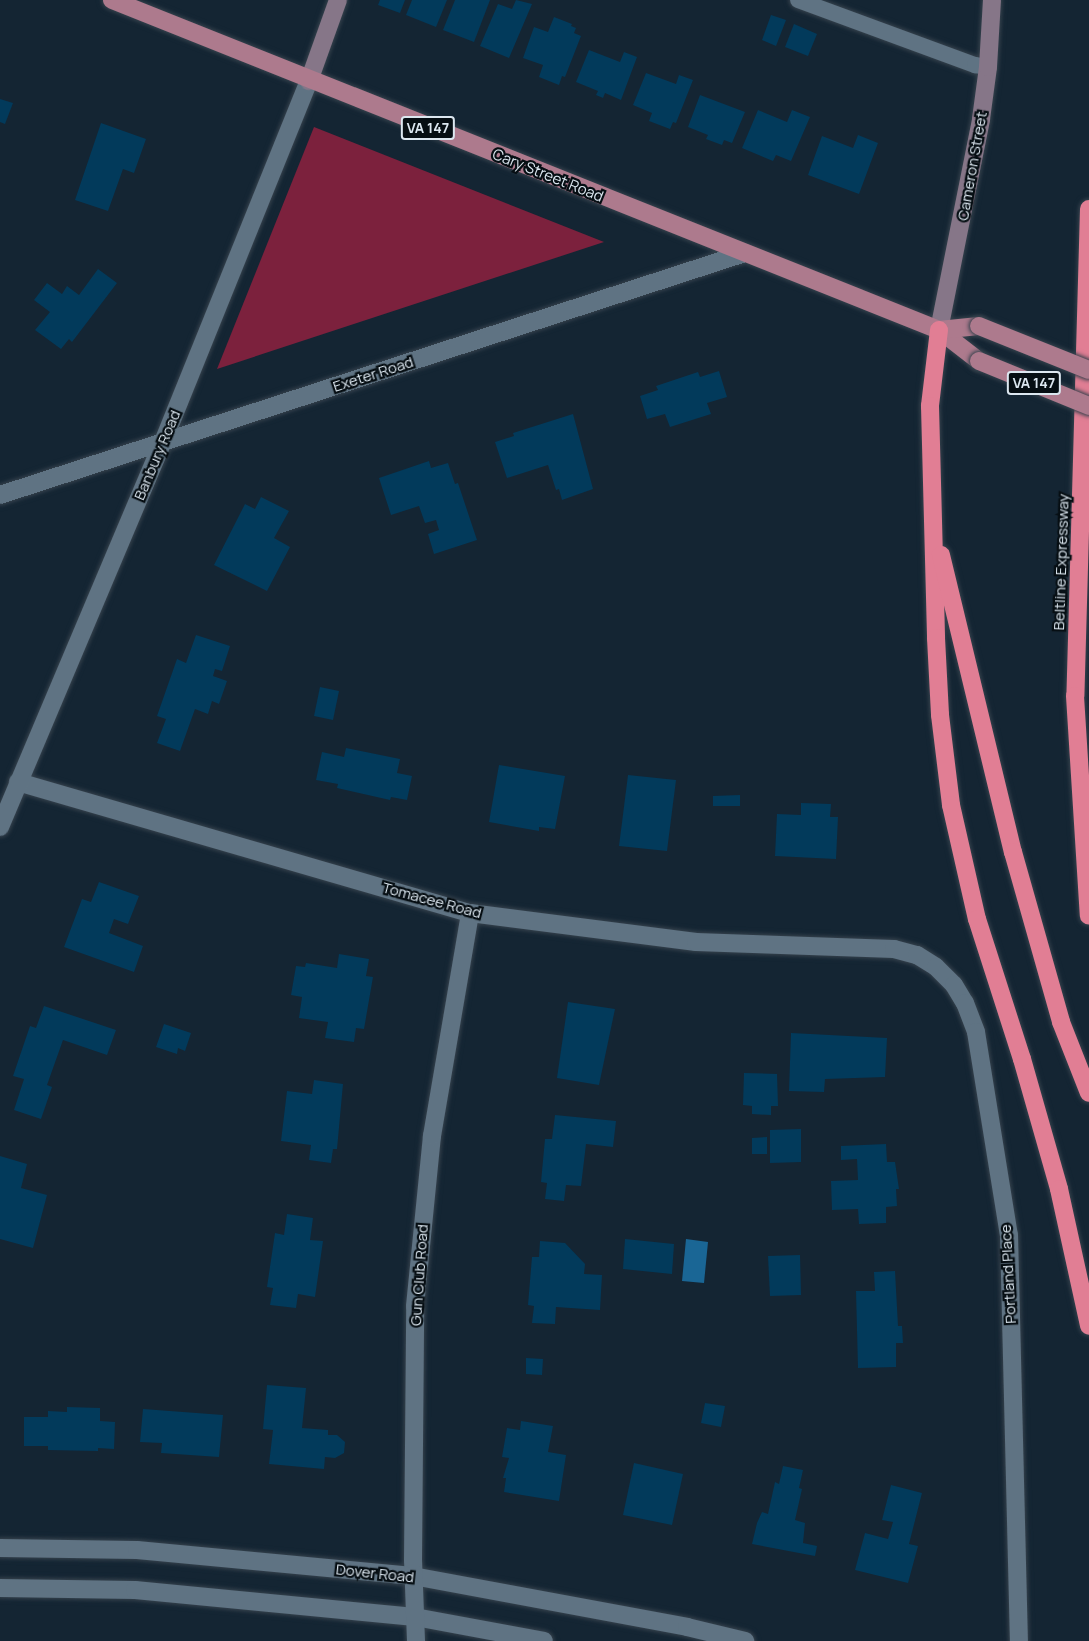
<!DOCTYPE html>
<style>
body{margin:0}
#map{position:relative;width:1089px;height:1641px;overflow:hidden;background:#142533;font-family:Manrope,sans-serif}
div>[style]{position:absolute}
[style*='--x']{left:calc(var(--x)*1px);top:calc(var(--y)*1px);width:calc(var(--w)*1px);rotate:calc(var(--a)*1deg)}
.green>*{inset:0;background:#7c213d}
.water>*{inset:0;background:#1a6695}
.building>*{inset:0;background:#023a5b}
.roads{filter:drop-shadow(0 0 2px #36424d) drop-shadow(0 0 2px #36424d)}
.lane>*{height:16px;margin:-8px;padding:0 8px;transform-origin:8px;border-radius:8px;background:#5f7383}
.street>*{height:18px;margin:-9px;padding:0 9px;transform-origin:9px;border-radius:9px;background:#5f7383}
.secondary>*{height:18px;margin:-9px;padding:0 9px;transform-origin:9px;border-radius:9px;background:#867688}
.primary>*{height:18px;margin:-9px;padding:0 9px;transform-origin:9px;border-radius:9px;background:#ad7a8d}
.highway>*{height:18px;margin:-9px;padding:0 9px;transform-origin:9px;border-radius:9px;background:#e17e94}
.bridges{filter:drop-shadow(0 0 2px #36424d) drop-shadow(0 0 2px #36424d)}
.primary-bridge>*{height:18px;margin:-9px;padding:0 9px;transform-origin:9px;border-radius:9px;background:#ad7a8d}
span{translate:-50% -50%;white-space:nowrap;text-align:center;line-height:1.15;-webkit-text-stroke:4.5px #060e13;paint-order:stroke}
.shield-label span{padding:2px 4px;background:#060e13;border:2px solid;border-radius:4px;-webkit-text-stroke-width:0}
.shield-label{font-size:14px;color:#dce7f0;font-weight:700}
.street-label{font-size:15px;color:#dce7f0}
</style>
<div id="map">
<div class="green">
<i style="clip-path:polygon(314px 127px,604px 242px,217px 369px)"></i>
</div>
<div class="water">
<i style="clip-path:polygon(686px 1239px,708px 1242px,704px 1283px,682px 1281px)"></i>
</div>
<div class="building">
<i style="clip-path:polygon(380px 0,405px 0,400px 13px,378px 5px)"></i>
<i style="clip-path:polygon(412px 0,447px 0,436px 27px,406px 15px)"></i>
<i style="clip-path:polygon(455px 0,490px 0,474px 42px,443px 30px)"></i>
<i style="clip-path:polygon(516px 0,532px 4px,509px 58px,480px 46px,498px 4px,512px 9px)"></i>
<i style="clip-path:polygon(771px 15px,786px 20px,776px 46px,762px 40px)"></i>
<i style="clip-path:polygon(554px 17px,572px 24px,571px 26px,576px 28px,574px 33px,581px 36px,565px 77px,562px 76px,559px 85px,539px 77px,543px 65px,523px 58px,534px 27px,548px 32px)"></i>
<i style="clip-path:polygon(794px 24px,817px 34px,808px 56px,785px 47px)"></i>
<i style="clip-path:polygon(589px 50px,620px 62px,624px 52px,637px 57px,621px 100px,605px 93px,603px 98px,596px 95px,598px 91px,576px 82px)"></i>
<i style="clip-path:polygon(646px 73px,676px 84px,679px 75px,693px 80px,676px 123px,673px 122px,670px 129px,649px 121px,652px 113px,633px 105px)"></i>
<i style="clip-path:polygon(700px 95px,745px 112px,732px 143px,724px 140px,722px 145px,706px 139px,708px 135px,688px 127px)"></i>
<i style="clip-path:polygon(0 99px,13px 103px,5px 124px,0 122px)"></i>
<i style="clip-path:polygon(758px 110px,787px 122px,792px 110px,810px 117px,791px 161px,776px 155px,773px 161px,742px 148px)"></i>
<i style="clip-path:polygon(101px 123px,146px 139px,134px 173px,123px 169px,108px 211px,75px 200px)"></i>
<i style="clip-path:polygon(858px 135px,878px 143px,859px 194px,808px 175px,822px 136px,853px 148px)"></i>
<i style="clip-path:polygon(98px 269px,117px 283px,72px 342px,69px 339px,61px 349px,35px 330px,50px 312px,34px 300px,47px 283px,62px 294px,67px 286px,79px 295px)"></i>
<i style="clip-path:polygon(719px 371px,727px 397px,707px 403px,711px 414px,670px 427px,665px 414px,647px 419px,640px 396px,658px 390px,656px 386px,698px 372px,700px 377px)"></i>
<i style="clip-path:polygon(573px 414px,593px 489px,562px 500px,559px 489px,556px 490px,548px 465px,507px 478px,495px 442px,514px 436px,513px 433px)"></i>
<i style="clip-path:polygon(429px 461px,431px 468px,448px 463px,455px 484px,458px 483px,477px 540px,434px 554px,428px 534px,439px 530px,436px 520px,425px 523px,419px 506px,391px 515px,379px 478px)"></i>
<i style="clip-path:polygon(261px 497px,289px 511px,274px 538px,290px 547px,267px 591px,214px 565px,245px 504px,255px 509px)"></i>
<i style="clip-path:polygon(196px 635px,230px 646px,222px 671px,215px 669px,213px 676px,227px 681px,219px 704px,212px 701px,208px 714px,195px 709px,180px 751px,157px 743px,166px 719px,157px 716px,177px 659px,186px 663px)"></i>
<i style="clip-path:polygon(320px 687px,339px 691px,333px 720px,314px 716px)"></i>
<i style="clip-path:polygon(346px 748px,400px 759px,397px 773px,412px 776px,407px 800px,391px 797px,390px 800px,337px 788px,338px 784px,316px 780px,322px 752px,344px 757px)"></i>
<i style="clip-path:polygon(499px 765px,565px 776px,555px 829px,539px 827px,539px 831px,489px 822px)"></i>
<i style="clip-path:polygon(628px 775px,676px 780px,667px 851px,619px 846px)"></i>
<i style="clip-path:polygon(740px 795px,740px 806px,713px 806px,713px 796px)"></i>
<i style="clip-path:polygon(801px 803px,831px 804px,830px 817px,838px 817px,836px 859px,775px 856px,777px 814px,801px 815px)"></i>
<i style="clip-path:polygon(99px 882px,139px 896px,128px 924px,114px 919px,109px 933px,143px 946px,134px 972px,64px 947px,82px 899px,91px 902px)"></i>
<i style="clip-path:polygon(339px 954px,369px 959px,366px 976px,373px 977px,364px 1029px,356px 1028px,354px 1042px,325px 1038px,328px 1022px,299px 1018px,302px 997px,291px 995px,296px 966px,305px 967px,306px 963px,337px 968px)"></i>
<i style="clip-path:polygon(568px 1002px,615px 1009px,599px 1085px,557px 1078px)"></i>
<i style="clip-path:polygon(44px 1006px,116px 1030px,107px 1055px,63px 1040px,47px 1085px,52px 1087px,41px 1119px,14px 1110px,24px 1079px,13px 1076px,30px 1026px,36px 1028px)"></i>
<i style="clip-path:polygon(164px 1024px,191px 1033px,185px 1051px,178px 1048px,177px 1054px,156px 1047px)"></i>
<i style="clip-path:polygon(791px 1033px,887px 1038px,885px 1077px,825px 1079px,824px 1092px,789px 1091px)"></i>
<i style="clip-path:polygon(744px 1073px,777px 1074px,778px 1106px,771px 1106px,771px 1115px,752px 1114px,752px 1106px,743px 1105px)"></i>
<i style="clip-path:polygon(314px 1080px,343px 1084px,337px 1149px,333px 1149px,331px 1163px,309px 1160px,311px 1145px,281px 1141px,287px 1091px,312px 1094px)"></i>
<i style="clip-path:polygon(555px 1115px,616px 1121px,613px 1147px,586px 1144px,581px 1186px,566px 1185px,564px 1201px,545px 1199px,547px 1183px,541px 1182px,545px 1139px,552px 1139px)"></i>
<i style="clip-path:polygon(801px 1129px,801px 1162px,770px 1163px,770px 1130px)"></i>
<i style="clip-path:polygon(767px 1137px,767px 1154px,752px 1154px,752px 1138px)"></i>
<i style="clip-path:polygon(886px 1144px,887px 1162px,895px 1162px,899px 1189px,896px 1189px,897px 1206px,886px 1207px,886px 1223px,859px 1224px,858px 1209px,832px 1210px,831px 1181px,858px 1180px,857px 1159px,841px 1160px,841px 1146px)"></i>
<i style="clip-path:polygon(0 1156px,27px 1164px,21px 1188px,47px 1195px,33px 1248px,0 1239px)"></i>
<i style="clip-path:polygon(287px 1214px,313px 1218px,310px 1240px,323px 1241px,315px 1297px,298px 1294px,296px 1308px,270px 1305px,273px 1288px,267px 1287px,275px 1233px,284px 1235px)"></i>
<i style="clip-path:polygon(625px 1239px,674px 1244px,672px 1274px,623px 1269px)"></i>
<i style="clip-path:polygon(540px 1241px,565px 1243px,585px 1264px,584px 1274px,602px 1275px,600px 1310px,556px 1307px,555px 1324px,532px 1323px,534px 1306px,528px 1305px,532px 1257px,539px 1257px)"></i>
<i style="clip-path:polygon(800px 1255px,801px 1295px,770px 1296px,768px 1256px)"></i>
<i style="clip-path:polygon(895px 1271px,898px 1326px,902px 1326px,903px 1343px,896px 1343px,896px 1367px,858px 1368px,856px 1291px,875px 1291px,874px 1272px)"></i>
<i style="clip-path:polygon(526px 1358px,543px 1359px,542px 1375px,526px 1374px)"></i>
<i style="clip-path:polygon(267px 1385px,306px 1388px,302px 1428px,328px 1430px,328px 1435px,337px 1435px,345px 1442px,344px 1453px,335px 1458px,325px 1457px,324px 1469px,269px 1464px,273px 1430px,263px 1429px)"></i>
<i style="clip-path:polygon(705px 1403px,725px 1406px,721px 1427px,701px 1423px)"></i>
<i style="clip-path:polygon(67px 1407px,100px 1408px,100px 1421px,115px 1422px,114px 1449px,98px 1448px,98px 1451px,48px 1450px,48px 1446px,24px 1446px,24px 1417px,48px 1417px,48px 1411px,67px 1412px)"></i>
<i style="clip-path:polygon(143px 1409px,223px 1415px,219px 1457px,161px 1453px,162px 1443px,140px 1442px)"></i>
<i style="clip-path:polygon(521px 1421px,553px 1426px,548px 1452px,566px 1455px,559px 1501px,504px 1492px,506px 1478px,503px 1478px,509px 1458px,502px 1457px,507px 1428px,520px 1430px)"></i>
<i style="clip-path:polygon(634px 1463px,683px 1474px,672px 1525px,623px 1515px)"></i>
<i style="clip-path:polygon(783px 1466px,803px 1470px,799px 1488px,802px 1489px,795px 1520px,805px 1523px,803px 1543px,817px 1546px,815px 1556px,752px 1544px,757px 1523px,762px 1512px,768px 1514px,775px 1482px,779px 1484px)"></i>
<i style="clip-path:polygon(891px 1485px,922px 1493px,909px 1544px,918px 1546px,908px 1583px,855px 1570px,865px 1533px,888px 1539px,893px 1522px,882px 1520px)"></i>
</div>
<div class="roads">
<div class="lane">
<i style="--x:798;--y:0;--w:189;--a:20.2"></i>
<i style="--x:975;--y:65;--w:13;--a:9"></i>
</div>
<div class="street">
<i style="--x:0;--y:495;--w:783;--a:-18"></i>
<i style="--x:18;--y:782;--w:471;--a:16.2"></i>
<i style="--x:470;--y:913;--w:228;--a:7.3"></i>
<i style="--x:696;--y:942;--w:198;--a:2"></i>
<i style="--x:894;--y:949;--w:24;--a:15"></i>
<i style="--x:917;--y:955;--w:22;--a:32"></i>
<i style="--x:936;--y:967;--w:25;--a:45"></i>
<i style="--x:954;--y:985;--w:21;--a:59"></i>
<i style="--x:965;--y:1003;--w:31;--a:69"></i>
<i style="--x:976;--y:1032;--w:206;--a:80.8"></i>
<i style="--x:1009;--y:1235;--w:406;--a:88.6"></i>
<i style="--x:0;--y:827;--w:418;--a:-67.1"></i>
<i style="--x:163;--y:442;--w:389;--a:-68"></i>
<i style="--x:0;--y:1548;--w:137;--a:0.8"></i>
<i style="--x:137;--y:1550;--w:277;--a:5.4"></i>
<i style="--x:413;--y:1576;--w:279;--a:10.5"></i>
<i style="--x:687;--y:1627;--w:60;--a:13.6"></i>
<i style="--x:0;--y:1588;--w:135;--a:0.8"></i>
<i style="--x:135;--y:1590;--w:281;--a:5.5"></i>
<i style="--x:415;--y:1617;--w:131;--a:10.5"></i>
<i style="--x:416;--y:1641;--w:81;--a:-92.1"></i>
<i style="--x:413;--y:1560;--w:254;--a:-89.5"></i>
<i style="--x:415;--y:1306;--w:171;--a:-84.3"></i>
<i style="--x:432;--y:1136;--w:226;--a:-80.3"></i>
</div>
<div class="secondary">
<i style="--x:309;--y:81;--w:86;--a:-70.3"></i>
<i style="--x:939;--y:330;--w:215;--a:-78.7"></i>
<i style="--x:981;--y:119;--w:52;--a:-82.3"></i>
<i style="--x:988;--y:67;--w:67;--a:-86.6"></i>
</div>
<div class="primary">
<i style="--x:112;--y:0;--w:890;--a:21.75"></i>
<i style="--x:939;--y:330;--w:51;--a:37.8"></i>
<i style="--x:939;--y:330;--w:40;--a:-5.7"></i>
</div>
<div class="highway">
<i style="--x:1089;--y:209;--w:487;--a:91.6"></i>
<i style="--x:1075;--y:696;--w:220;--a:86.4"></i>
<i style="--x:939;--y:330;--w:77;--a:96.8"></i>
<i style="--x:930;--y:406;--w:232;--a:88.5"></i>
<i style="--x:936;--y:638;--w:77;--a:87"></i>
<i style="--x:940;--y:715;--w:91;--a:83"></i>
<i style="--x:951;--y:805;--w:117;--a:77.2"></i>
<i style="--x:977;--y:919;--w:147;--a:72.2"></i>
<i style="--x:1022;--y:1059;--w:135;--a:74.1"></i>
<i style="--x:1059;--y:1189;--w:140;--a:77.6"></i>
<i style="--x:941;--y:555;--w:306;--a:76.4"></i>
<i style="--x:1013;--y:852;--w:177;--a:74.2"></i>
<i style="--x:1061;--y:1022;--w:76;--a:68.5"></i>
</div>
</div>
<div class="bridges">
<div class="primary-bridge">
<i style="--x:979;--y:326;--w:118;--a:21.8"></i>
<i style="--x:979;--y:361;--w:119;--a:22.2"></i>
</div>
</div>
<div class="shield-label">
<span style="left:428px;top:128px">VA 147</span>
<span style="left:1034px;top:383px">VA 147</span>
</div>
<div class="street-label">
<span style="left:972px;top:166px;rotate:-80deg">Cameron Street</span>
<span style="left:548px;top:175px;rotate:22deg">Cary Street Road</span>
<span style="left:373px;top:374px;rotate:-18deg">Exeter Road</span>
<span style="left:157px;top:455px;rotate:-67deg">Banbury Road</span>
<span style="left:1061px;top:562px;rotate:-88deg">Beltline Expressway</span>
<span style="left:432px;top:900px;rotate:15deg">Tomacee Road</span>
<span style="left:1008px;top:1274px;rotate:-93deg">Portland Place</span>
<span style="left:419px;top:1275px;rotate:-86deg">Gun Club Road</span>
<span style="left:375px;top:1573px;rotate:6deg">Dover Road</span>
</div>
</div>
